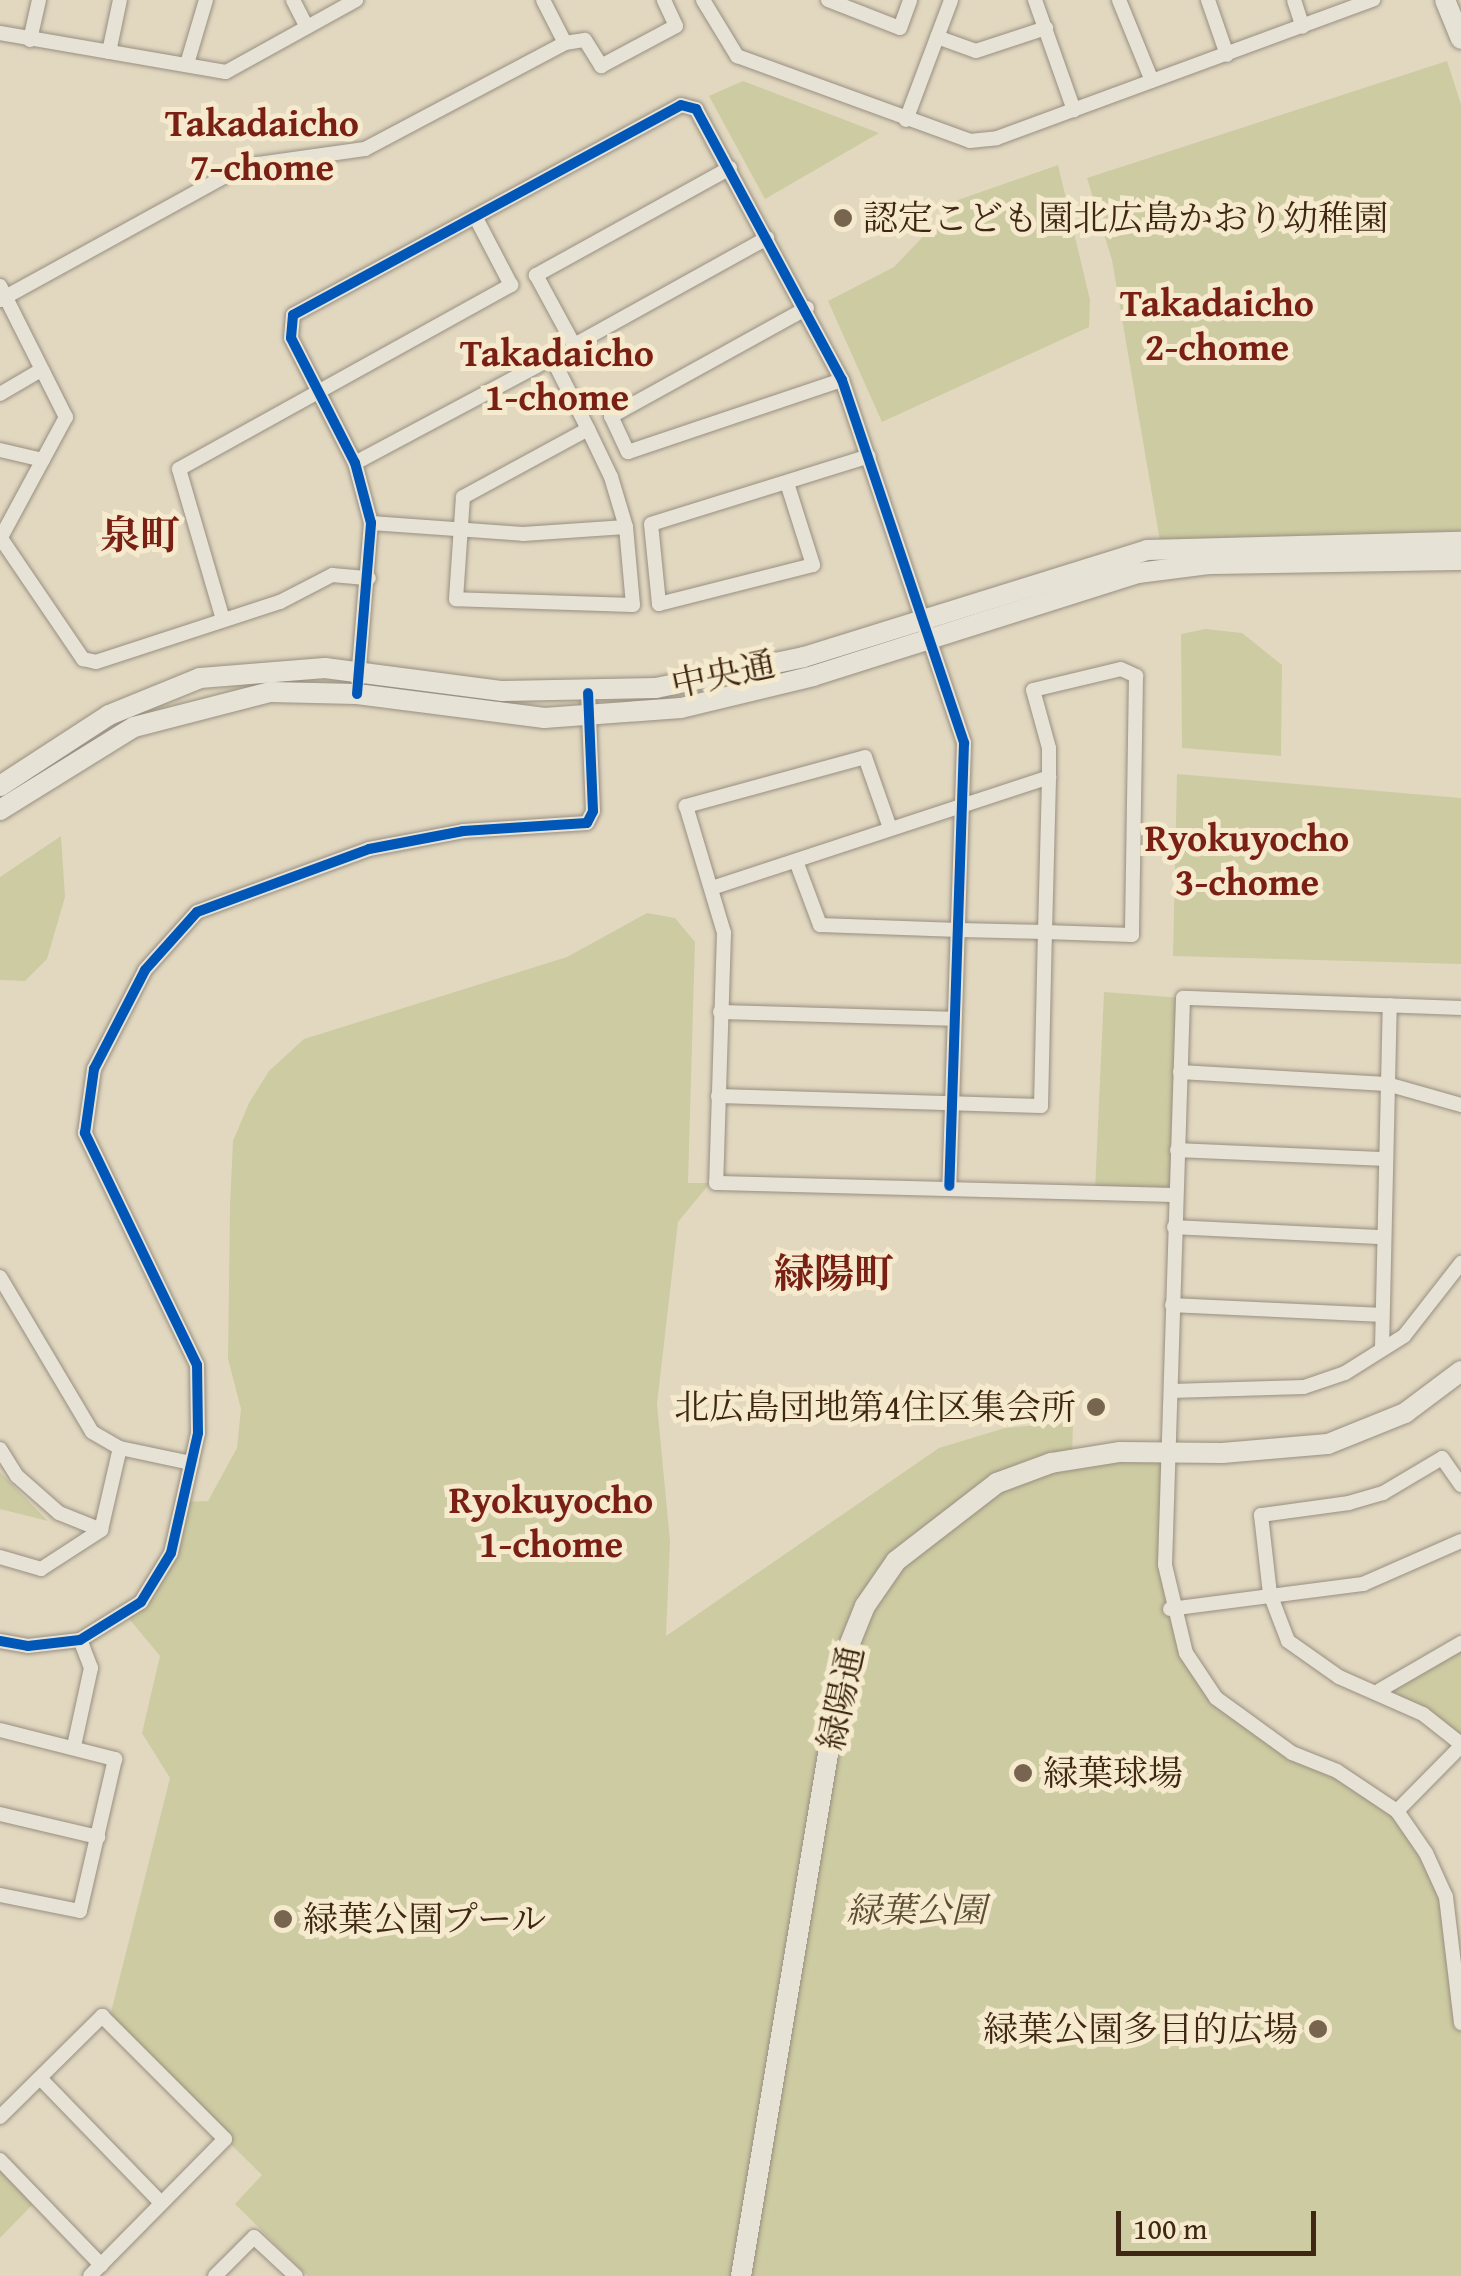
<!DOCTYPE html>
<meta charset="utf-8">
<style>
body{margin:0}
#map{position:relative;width:1461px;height:2276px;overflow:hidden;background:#e2d8c0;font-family:"Gentium Book Plus","Noto Serif JP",serif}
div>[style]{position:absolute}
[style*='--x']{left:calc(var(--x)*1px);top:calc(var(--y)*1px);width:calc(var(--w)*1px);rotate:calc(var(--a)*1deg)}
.green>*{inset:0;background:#cdcba2}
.roads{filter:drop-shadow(0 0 2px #988f80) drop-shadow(0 0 2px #988f80)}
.street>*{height:14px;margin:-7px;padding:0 7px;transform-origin:7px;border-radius:7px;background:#e7e2d6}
.secondary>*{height:20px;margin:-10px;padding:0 10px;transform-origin:10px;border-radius:10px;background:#e7e2d6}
.cycleway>*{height:10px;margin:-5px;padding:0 5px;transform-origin:5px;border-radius:5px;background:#0057b8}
.dots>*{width:28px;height:28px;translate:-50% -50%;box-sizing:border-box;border:5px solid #f5eacd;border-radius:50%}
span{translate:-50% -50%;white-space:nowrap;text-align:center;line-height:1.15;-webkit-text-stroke:10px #f5eacd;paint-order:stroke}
.poi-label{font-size:35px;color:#3f2713}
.left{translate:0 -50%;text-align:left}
.right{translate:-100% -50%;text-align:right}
.street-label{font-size:35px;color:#3f2713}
.park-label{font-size:35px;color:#5e4e31;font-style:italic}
.neighbourhood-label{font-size:38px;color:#7a1f14;font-weight:700}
.quarter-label{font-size:40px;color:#7a1f14;font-weight:700}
.scale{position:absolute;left:1116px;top:2211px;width:200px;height:45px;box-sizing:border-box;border:5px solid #3f2713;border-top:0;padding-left:12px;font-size:30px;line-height:35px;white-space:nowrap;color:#3f2713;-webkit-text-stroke:8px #f5eacd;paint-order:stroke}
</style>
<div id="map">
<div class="green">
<i style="clip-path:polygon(1447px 61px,1461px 104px,1461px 531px,1160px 541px,1112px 260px,1087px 178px)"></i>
<i style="clip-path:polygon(743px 81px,879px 133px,765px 199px,709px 96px)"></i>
<i style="clip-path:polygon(1058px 165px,1090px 300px,1089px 327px,882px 422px,828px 301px,894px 267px,958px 200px)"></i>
<i style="clip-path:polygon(1206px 629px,1242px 633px,1282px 665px,1281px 756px,1182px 748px,1181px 634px)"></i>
<i style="clip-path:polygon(1177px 774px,1461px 798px,1461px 964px,1173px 956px)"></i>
<i style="clip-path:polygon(61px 836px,65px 897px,47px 959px,25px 981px,0 980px,0 877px)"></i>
<i style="clip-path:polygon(647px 913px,675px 918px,695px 942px,688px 1183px,710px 1183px,678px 1222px,657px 1404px,670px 1541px,666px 1636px,939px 1448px,1005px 1428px,1073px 1422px,1072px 1457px,1167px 1451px,1170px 1609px,1216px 1698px,1397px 1811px,1446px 1897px,1461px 2023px,1461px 2276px,308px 2276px,235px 2204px,262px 2175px,108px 2024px,170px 1778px,142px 1733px,160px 1656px,126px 1615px,159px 1578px,183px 1502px,208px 1501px,237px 1448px,241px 1409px,228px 1359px,230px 1206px,233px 1141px,249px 1103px,269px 1071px,304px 1039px,567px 957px)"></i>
<i style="clip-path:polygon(1104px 992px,1183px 998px,1176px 1195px,1095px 1191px)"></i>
<i style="clip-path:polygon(0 1472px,48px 1521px,0 1509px)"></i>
<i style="clip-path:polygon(1461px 1643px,1461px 1744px,1387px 1686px)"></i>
<i style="clip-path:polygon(0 2160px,37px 2200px,0 2238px)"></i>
</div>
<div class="roads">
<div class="street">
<i style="--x:293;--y:0;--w:30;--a:63"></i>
<i style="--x:543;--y:0;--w:48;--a:62.9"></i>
<i style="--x:703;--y:0;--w:66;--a:58.7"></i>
<i style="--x:737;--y:56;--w:248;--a:20"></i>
<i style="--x:970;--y:141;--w:27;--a:-6"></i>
<i style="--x:997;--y:138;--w:401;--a:-20.2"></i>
<i style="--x:828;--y:0;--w:77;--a:21.3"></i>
<i style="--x:900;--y:28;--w:30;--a:-70"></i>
<i style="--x:1035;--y:0;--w:117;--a:70.5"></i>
<i style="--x:1119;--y:0;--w:87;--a:67.8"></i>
<i style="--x:1208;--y:0;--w:58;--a:70.9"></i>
<i style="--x:1294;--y:0;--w:28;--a:72"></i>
<i style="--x:0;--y:33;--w:229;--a:9.8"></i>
<i style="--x:226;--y:72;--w:149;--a:-29"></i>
<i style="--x:937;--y:37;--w:41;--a:19.7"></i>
<i style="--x:976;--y:51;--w:74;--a:-18.2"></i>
<i style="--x:30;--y:40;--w:41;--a:-77.3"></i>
<i style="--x:109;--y:52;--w:53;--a:-78.1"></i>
<i style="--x:187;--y:64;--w:67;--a:-73.5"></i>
<i style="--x:906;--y:120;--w:128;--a:-69.4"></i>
<i style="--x:730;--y:168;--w:222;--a:151.1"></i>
<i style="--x:536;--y:275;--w:80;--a:61.5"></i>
<i style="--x:574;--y:345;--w:221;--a:-29"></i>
<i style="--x:0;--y:286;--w:147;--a:63.3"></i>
<i style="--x:66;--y:417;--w:136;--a:118.4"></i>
<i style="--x:0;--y:300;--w:259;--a:-28.8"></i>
<i style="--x:227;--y:175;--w:33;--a:-20"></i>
<i style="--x:258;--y:164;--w:108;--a:-8"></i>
<i style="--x:365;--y:149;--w:226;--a:-27.9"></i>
<i style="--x:565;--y:43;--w:20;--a:-9"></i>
<i style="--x:585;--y:40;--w:31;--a:58"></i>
<i style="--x:601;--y:66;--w:85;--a:-28.1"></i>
<i style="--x:676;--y:26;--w:29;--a:-115"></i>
<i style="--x:807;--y:308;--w:224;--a:151.1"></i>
<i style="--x:611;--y:416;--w:40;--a:65"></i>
<i style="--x:628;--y:452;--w:226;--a:-18.6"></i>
<i style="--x:0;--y:394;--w:48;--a:-30.3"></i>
<i style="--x:0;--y:450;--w:44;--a:13.1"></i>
<i style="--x:355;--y:463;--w:223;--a:-28.1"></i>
<i style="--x:552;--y:358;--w:80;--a:63.1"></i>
<i style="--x:588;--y:429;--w:53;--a:64.4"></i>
<i style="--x:611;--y:477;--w:52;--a:73.3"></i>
<i style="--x:626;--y:527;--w:78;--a:84.9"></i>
<i style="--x:633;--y:605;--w:177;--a:-178.1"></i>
<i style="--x:456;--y:599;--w:102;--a:-86.1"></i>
<i style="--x:463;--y:497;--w:142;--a:-28.5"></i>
<i style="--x:788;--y:486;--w:83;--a:72.4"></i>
<i style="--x:813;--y:565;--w:159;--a:165.8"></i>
<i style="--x:659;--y:604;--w:80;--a:-95.7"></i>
<i style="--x:651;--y:524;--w:228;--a:-17.3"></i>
<i style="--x:371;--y:523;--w:152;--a:4.1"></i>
<i style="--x:523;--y:534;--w:103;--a:-3.9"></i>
<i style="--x:0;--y:537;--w:148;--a:55.8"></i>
<i style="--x:83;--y:659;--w:13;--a:13"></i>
<i style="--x:96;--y:662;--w:194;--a:-18.1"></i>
<i style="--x:280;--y:602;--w:59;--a:-27.4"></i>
<i style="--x:332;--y:575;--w:37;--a:5"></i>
<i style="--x:222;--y:616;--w:153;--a:-106.3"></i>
<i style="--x:179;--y:469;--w:380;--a:-29"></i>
<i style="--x:511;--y:285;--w:76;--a:-117.6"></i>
<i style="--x:358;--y:680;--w:158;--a:-85.3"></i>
<i style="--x:371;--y:523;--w:62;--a:-104.9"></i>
<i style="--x:355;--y:463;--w:140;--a:-117.1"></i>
<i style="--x:291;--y:338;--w:23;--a:-85"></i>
<i style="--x:293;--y:315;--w:441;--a:-28.4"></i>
<i style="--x:681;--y:105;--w:16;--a:15"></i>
<i style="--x:696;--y:109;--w:308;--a:61.7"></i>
<i style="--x:842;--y:380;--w:383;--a:71.4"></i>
<i style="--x:964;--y:743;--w:443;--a:91.9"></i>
<i style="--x:890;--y:828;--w:75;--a:-109.4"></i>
<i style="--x:865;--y:757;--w:186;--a:164.7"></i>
<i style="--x:686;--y:806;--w:133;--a:73.3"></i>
<i style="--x:724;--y:933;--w:250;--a:91.8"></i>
<i style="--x:716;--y:1183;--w:460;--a:1.5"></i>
<i style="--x:712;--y:888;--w:355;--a:-18.2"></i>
<i style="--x:1461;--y:1008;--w:278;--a:-177.9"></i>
<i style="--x:1183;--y:998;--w:567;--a:91.82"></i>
<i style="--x:1165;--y:1565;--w:90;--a:76.6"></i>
<i style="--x:1186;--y:1653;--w:54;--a:56.3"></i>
<i style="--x:1216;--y:1698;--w:94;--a:35.9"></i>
<i style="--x:1292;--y:1753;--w:48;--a:21.8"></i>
<i style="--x:1337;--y:1771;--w:72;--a:33.7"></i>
<i style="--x:1397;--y:1811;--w:51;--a:55.4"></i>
<i style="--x:1426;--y:1853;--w:48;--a:65.6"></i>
<i style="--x:1446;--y:1897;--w:127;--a:83.2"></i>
<i style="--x:720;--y:1012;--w:233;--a:1.7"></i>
<i style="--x:1180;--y:1072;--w:207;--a:3.3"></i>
<i style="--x:1387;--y:1084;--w:77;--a:15.8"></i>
<i style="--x:718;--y:1096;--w:323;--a:1.8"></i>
<i style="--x:1041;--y:1106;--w:174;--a:-88.7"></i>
<i style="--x:1045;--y:932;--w:155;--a:-88.5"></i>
<i style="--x:1049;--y:777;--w:29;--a:-90"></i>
<i style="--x:1049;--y:748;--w:60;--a:-105.4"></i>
<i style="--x:1033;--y:690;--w:90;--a:-13.4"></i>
<i style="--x:1121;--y:669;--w:17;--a:25"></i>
<i style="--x:1136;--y:676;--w:259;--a:90.9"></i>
<i style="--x:1132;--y:935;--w:87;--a:-178"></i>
<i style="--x:1045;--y:932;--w:86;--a:-178.7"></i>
<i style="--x:959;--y:930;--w:139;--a:-177.9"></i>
<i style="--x:820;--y:925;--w:68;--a:-110.6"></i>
<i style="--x:1177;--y:1150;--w:208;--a:2.5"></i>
<i style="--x:1174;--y:1227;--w:208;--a:2.8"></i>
<i style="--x:0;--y:1277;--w:180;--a:59.3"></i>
<i style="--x:92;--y:1432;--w:32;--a:30"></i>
<i style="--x:120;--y:1448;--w:73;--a:11.9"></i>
<i style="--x:1172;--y:1305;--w:210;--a:2.7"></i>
<i style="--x:1382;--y:1348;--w:343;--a:-88.7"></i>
<i style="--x:1171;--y:1391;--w:133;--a:-1.7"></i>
<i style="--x:1304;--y:1387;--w:43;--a:-18.9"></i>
<i style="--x:1345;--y:1373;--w:70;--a:-32.1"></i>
<i style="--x:1404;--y:1336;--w:93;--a:-52"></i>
<i style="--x:0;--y:1449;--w:32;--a:58"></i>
<i style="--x:17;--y:1476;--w:56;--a:41.4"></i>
<i style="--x:59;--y:1513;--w:45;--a:22"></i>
<i style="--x:1461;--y:1485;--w:33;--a:-125"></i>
<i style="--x:1442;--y:1458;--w:69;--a:149.3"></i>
<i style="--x:1383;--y:1493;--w:35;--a:164"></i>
<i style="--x:1349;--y:1503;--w:89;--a:172.2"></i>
<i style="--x:1261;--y:1515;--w:80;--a:83.5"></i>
<i style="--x:1270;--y:1594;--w:50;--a:69"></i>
<i style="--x:1288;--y:1641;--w:62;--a:35.2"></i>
<i style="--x:1339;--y:1677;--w:92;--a:23.8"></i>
<i style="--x:1423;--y:1714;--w:48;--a:38.3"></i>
<i style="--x:0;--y:1557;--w:43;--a:16.3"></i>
<i style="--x:41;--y:1569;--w:72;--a:-33"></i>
<i style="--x:101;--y:1530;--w:84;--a:-77"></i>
<i style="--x:1170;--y:1609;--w:195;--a:-7.4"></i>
<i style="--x:1363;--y:1584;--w:107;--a:-23.7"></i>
<i style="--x:0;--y:1641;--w:28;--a:10"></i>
<i style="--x:28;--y:1646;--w:52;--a:-6.6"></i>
<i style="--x:80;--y:1640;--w:72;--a:-31.9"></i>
<i style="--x:141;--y:1602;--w:57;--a:-58.5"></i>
<i style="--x:171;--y:1553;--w:123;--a:-77.3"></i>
<i style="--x:198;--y:1433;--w:68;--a:-90.8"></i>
<i style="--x:197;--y:1365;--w:258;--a:-115.8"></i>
<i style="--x:85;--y:1133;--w:65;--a:-82"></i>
<i style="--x:94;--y:1069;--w:111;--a:-62.7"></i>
<i style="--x:145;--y:970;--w:78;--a:-48.1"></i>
<i style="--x:197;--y:912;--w:183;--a:-20.1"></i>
<i style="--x:369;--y:849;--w:96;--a:-10.8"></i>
<i style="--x:463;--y:831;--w:124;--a:-3.7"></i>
<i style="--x:587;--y:823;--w:13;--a:-63"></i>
<i style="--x:593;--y:811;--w:118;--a:-92.4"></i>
<i style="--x:1380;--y:1690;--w:94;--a:-30.1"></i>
<i style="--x:0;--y:1730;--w:119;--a:14.2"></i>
<i style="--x:115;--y:1759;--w:156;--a:103"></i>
<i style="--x:80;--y:1911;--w:82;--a:-168.7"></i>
<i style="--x:74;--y:1746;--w:80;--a:-77.7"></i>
<i style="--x:91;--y:1668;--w:30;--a:-111"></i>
<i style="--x:1397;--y:1811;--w:91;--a:-45.4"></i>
<i style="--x:0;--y:1814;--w:101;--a:13.2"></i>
<i style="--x:40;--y:2078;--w:174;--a:45.9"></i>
<i style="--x:0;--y:2117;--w:144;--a:-44.7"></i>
<i style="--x:102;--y:2016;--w:174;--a:45"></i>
<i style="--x:225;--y:2139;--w:192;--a:134.6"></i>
<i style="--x:0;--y:2160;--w:146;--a:46.1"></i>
<i style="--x:215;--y:2276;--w:55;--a:-45"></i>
<i style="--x:254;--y:2237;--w:57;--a:42.9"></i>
</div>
<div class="secondary">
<i style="--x:1445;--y:0;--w:42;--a:67.7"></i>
<i style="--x:0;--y:786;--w:130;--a:-33.1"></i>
<i style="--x:109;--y:715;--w:98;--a:-22.1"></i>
<i style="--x:200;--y:678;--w:125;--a:-4.6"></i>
<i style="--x:325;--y:668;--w:179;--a:7.4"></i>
<i style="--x:503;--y:691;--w:153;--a:-1.1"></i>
<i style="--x:656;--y:688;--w:151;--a:-11.8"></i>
<i style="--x:804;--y:657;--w:359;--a:-17.3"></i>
<i style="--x:1147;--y:550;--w:314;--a:-1.5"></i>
<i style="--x:0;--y:810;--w:158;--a:-31.8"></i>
<i style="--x:134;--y:727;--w:140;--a:-14.4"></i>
<i style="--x:270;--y:692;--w:87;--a:1.3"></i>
<i style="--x:357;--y:694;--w:189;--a:7.3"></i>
<i style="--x:544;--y:718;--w:137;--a:-4.2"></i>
<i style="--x:681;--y:708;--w:136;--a:-13.6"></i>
<i style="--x:813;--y:676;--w:341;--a:-17.6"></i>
<i style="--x:1138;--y:573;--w:71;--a:-7.3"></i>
<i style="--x:1208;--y:564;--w:253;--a:-0.9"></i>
<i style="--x:741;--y:2276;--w:627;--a:-80.54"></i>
<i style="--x:844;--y:1658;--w:56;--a:-68"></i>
<i style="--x:865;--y:1606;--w:55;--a:-55.4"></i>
<i style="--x:896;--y:1561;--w:128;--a:-37.7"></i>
<i style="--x:997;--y:1483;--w:58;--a:-20.3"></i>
<i style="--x:1051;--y:1463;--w:70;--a:-9.1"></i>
<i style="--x:1120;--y:1452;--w:102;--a:0.6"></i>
<i style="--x:1222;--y:1453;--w:106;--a:-4.9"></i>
<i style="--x:1328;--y:1444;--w:83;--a:-21.9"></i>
<i style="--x:1405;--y:1413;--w:70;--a:-36.9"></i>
</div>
</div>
<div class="cycleway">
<i style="--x:357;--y:694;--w:172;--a:-85.3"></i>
<i style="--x:371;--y:523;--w:62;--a:-104.9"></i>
<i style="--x:355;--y:463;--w:140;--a:-117.1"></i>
<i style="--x:291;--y:338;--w:23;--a:-85"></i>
<i style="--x:293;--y:315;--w:441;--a:-28.4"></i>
<i style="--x:681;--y:105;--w:16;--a:15"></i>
<i style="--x:696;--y:109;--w:308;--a:61.7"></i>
<i style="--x:842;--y:380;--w:383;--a:71.4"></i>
<i style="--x:964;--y:743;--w:443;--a:91.9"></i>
<i style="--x:0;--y:1641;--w:28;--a:10"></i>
<i style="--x:28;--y:1646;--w:52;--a:-6.6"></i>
<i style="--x:80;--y:1640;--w:72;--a:-31.9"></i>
<i style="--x:141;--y:1602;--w:57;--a:-58.5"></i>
<i style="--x:171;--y:1553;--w:123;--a:-77.3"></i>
<i style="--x:198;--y:1433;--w:68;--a:-90.8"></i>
<i style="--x:197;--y:1365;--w:258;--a:-115.8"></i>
<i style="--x:85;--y:1133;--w:65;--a:-82"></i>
<i style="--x:94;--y:1069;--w:111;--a:-62.7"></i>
<i style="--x:145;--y:970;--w:78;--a:-48.1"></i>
<i style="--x:197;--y:912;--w:183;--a:-20.1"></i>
<i style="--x:369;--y:849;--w:96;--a:-10.8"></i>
<i style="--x:463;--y:831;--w:124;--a:-3.7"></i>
<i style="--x:587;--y:823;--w:13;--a:-63"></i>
<i style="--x:593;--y:811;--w:118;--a:-92.4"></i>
</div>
<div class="dots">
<i style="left:843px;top:218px;background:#786550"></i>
<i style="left:1096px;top:1407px;background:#786550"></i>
<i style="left:1023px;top:1773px;background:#786550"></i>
<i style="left:283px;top:1919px;background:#786550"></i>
<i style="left:1318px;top:2029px;background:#786550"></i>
</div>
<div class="poi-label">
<span class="left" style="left:863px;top:218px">認定こども園北広島かおり幼稚園</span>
<span class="right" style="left:1076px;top:1407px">北広島団地第4住区集会所</span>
<span class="left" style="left:1043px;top:1773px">緑葉球場</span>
<span class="left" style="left:303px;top:1919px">緑葉公園プール</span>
<span class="right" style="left:1298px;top:2029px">緑葉公園多目的広場</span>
</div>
<div class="street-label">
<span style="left:723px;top:674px;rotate:-12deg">中央通</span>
<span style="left:841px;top:1698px;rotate:-78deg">緑陽通</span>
</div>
<div class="park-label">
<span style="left:916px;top:1910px">緑葉公園</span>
</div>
<div class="neighbourhood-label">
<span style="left:262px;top:145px">Takadaicho<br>7-chome</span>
<span style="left:1217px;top:325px">Takadaicho<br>2-chome</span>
<span style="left:557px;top:375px">Takadaicho<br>1-chome</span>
<span style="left:1247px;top:860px">Ryokuyocho<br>3-chome</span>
<span style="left:551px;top:1522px">Ryokuyocho<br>1-chome</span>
</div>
<div class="quarter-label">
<span style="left:140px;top:535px">泉町</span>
<span style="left:834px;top:1273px">緑陽町</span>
</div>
<div class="scale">100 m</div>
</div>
